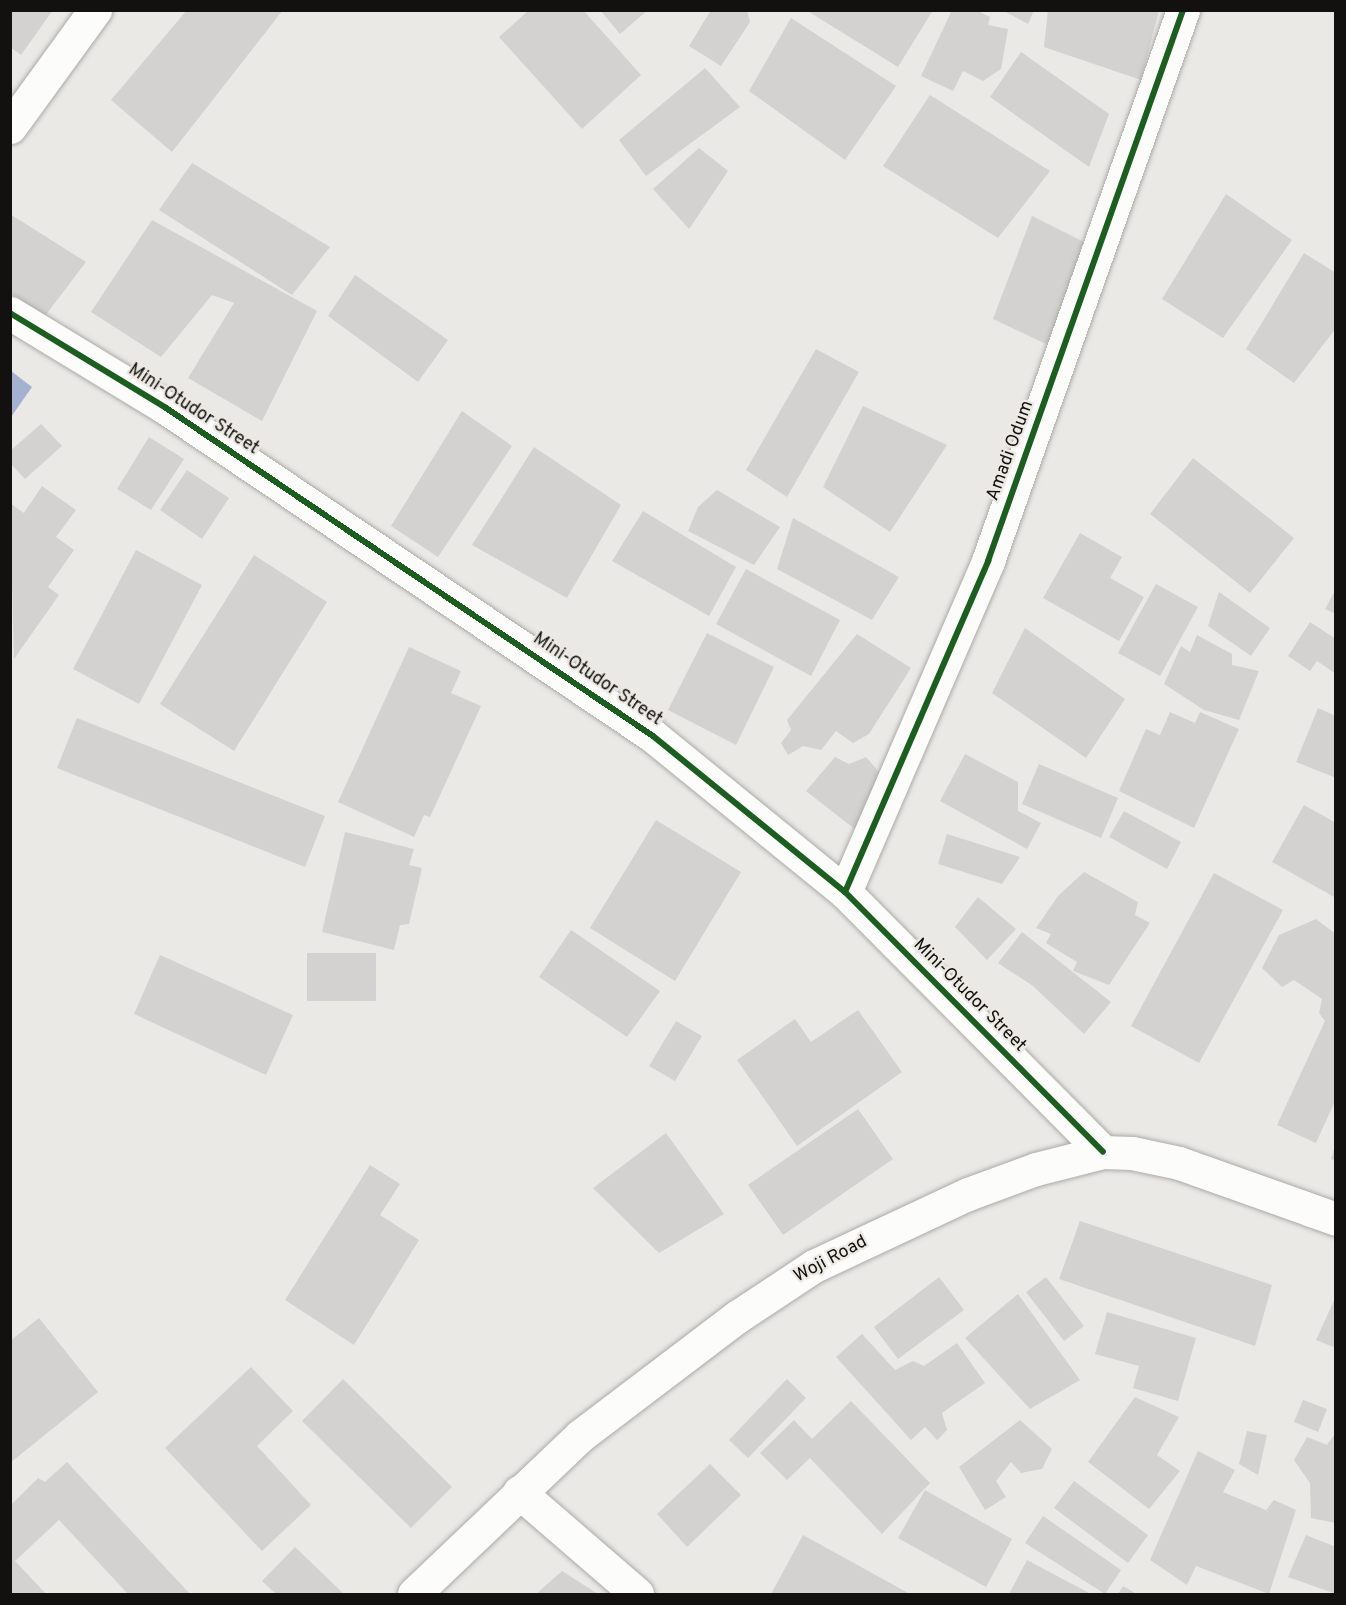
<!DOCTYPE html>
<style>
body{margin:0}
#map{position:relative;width:1346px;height:1605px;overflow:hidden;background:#ebe9e6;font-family:Overpass,sans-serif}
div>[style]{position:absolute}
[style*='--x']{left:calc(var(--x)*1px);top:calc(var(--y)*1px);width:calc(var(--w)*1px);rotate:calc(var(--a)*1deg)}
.water>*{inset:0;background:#a4b1d1}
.building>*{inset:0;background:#d3d2d0}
.roads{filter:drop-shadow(0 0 2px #abaaa7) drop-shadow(0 0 2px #abaaa7)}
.street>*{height:33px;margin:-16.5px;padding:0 16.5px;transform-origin:16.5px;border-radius:16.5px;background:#fcfcfb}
.secondary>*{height:33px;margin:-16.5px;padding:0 16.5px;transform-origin:16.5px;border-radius:16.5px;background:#fcfcfb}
.cycleway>*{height:6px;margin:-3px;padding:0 3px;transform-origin:3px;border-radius:3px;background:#1b5e20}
span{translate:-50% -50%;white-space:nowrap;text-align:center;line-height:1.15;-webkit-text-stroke:4.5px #edeae4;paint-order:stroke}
.street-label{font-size:18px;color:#12110f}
.frame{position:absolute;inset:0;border:12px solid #12110f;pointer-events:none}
</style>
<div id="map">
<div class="water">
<i style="clip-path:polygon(11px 371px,32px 387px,11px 417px)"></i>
</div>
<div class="building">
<i style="clip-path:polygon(10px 10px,53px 10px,21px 55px,10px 47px)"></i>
<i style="clip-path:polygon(187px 10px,283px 10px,172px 152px,111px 100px)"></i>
<i style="clip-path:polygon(529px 10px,583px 10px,641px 75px,582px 129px,499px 37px)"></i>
<i style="clip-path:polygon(600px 10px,648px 10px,620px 34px)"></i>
<i style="clip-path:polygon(711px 10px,747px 10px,750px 22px,721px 66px,689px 46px)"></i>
<i style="clip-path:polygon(806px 10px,933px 10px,898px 67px)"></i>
<i style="clip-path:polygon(952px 10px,976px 10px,990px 17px,988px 25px,1008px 29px,1001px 69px,983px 81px,963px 71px,953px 91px,921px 76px)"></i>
<i style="clip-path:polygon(1002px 10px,1034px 10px,1028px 24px)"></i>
<i style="clip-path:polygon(1048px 10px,1159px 10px,1141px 80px,1044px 47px)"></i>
<i style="clip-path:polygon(791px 18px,896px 86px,845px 160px,749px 91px)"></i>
<i style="clip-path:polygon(1021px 52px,1109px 114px,1089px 167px,990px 97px)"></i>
<i style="clip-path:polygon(705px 68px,740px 107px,646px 176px,619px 140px)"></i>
<i style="clip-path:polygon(930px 95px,1050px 171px,998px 238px,883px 166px)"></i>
<i style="clip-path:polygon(699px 148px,728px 171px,689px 229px,653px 189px)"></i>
<i style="clip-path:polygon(192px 163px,330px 247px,292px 295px,159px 210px)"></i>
<i style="clip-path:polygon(1226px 194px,1292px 240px,1223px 338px,1162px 299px)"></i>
<i style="clip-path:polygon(10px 214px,86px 262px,45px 316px,10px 293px)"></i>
<i style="clip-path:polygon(1032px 216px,1090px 245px,1048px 345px,993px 319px)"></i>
<i style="clip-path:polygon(152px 220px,317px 311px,262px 421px,188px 378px,234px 303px,212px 295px,161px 357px,91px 312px)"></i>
<i style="clip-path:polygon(1304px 253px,1336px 273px,1336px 328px,1294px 383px,1246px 349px)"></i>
<i style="clip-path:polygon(355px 275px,448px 340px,418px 382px,328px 316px)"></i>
<i style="clip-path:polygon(816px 349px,859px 372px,787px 497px,746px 470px)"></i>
<i style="clip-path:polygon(863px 406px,947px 445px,890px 532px,823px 487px)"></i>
<i style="clip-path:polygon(462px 411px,512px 446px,438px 557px,391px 526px)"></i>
<i style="clip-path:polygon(41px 424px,62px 446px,25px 479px,10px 463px,10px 451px)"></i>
<i style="clip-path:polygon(149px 437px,184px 459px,151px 510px,117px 489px)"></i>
<i style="clip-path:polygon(534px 447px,621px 505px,567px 598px,472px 545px)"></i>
<i style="clip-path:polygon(1193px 458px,1294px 538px,1250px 593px,1150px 514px)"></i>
<i style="clip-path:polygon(187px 470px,229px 498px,202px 539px,160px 510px)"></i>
<i style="clip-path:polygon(42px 486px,76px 510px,56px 537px,74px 550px,48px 587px,59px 595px,14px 659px,10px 503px,24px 513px)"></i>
<i style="clip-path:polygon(717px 490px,780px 527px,754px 565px,688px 531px,698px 507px)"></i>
<i style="clip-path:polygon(643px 511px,736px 567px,709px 616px,612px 561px)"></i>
<i style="clip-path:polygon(793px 518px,899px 577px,872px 620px,777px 569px)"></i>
<i style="clip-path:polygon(1080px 533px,1122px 557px,1110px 578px,1144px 597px,1119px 641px,1043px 598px)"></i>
<i style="clip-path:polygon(136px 550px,202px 585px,139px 704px,73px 669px)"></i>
<i style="clip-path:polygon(254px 555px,327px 602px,234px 751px,160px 704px)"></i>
<i style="clip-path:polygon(746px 569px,840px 620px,811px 676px,716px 624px)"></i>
<i style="clip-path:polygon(1156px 584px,1198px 607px,1160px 676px,1118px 653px)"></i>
<i style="clip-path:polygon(1336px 589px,1336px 614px,1325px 609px)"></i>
<i style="clip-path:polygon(1219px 592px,1270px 628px,1251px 656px,1208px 626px)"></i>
<i style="clip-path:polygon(1310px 622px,1336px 639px,1336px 674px,1317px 661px,1310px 671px,1288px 656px)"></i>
<i style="clip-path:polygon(1025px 628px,1125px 699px,1086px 758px,992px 693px)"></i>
<i style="clip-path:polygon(707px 633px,774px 667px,736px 745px,668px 710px)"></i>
<i style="clip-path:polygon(857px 634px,911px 668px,869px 734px,853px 743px,836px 731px,821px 750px,803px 746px,788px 755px,781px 743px,791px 730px,787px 720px)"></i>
<i style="clip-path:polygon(1197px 635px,1232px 654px,1232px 665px,1259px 671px,1239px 720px,1204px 710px,1164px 684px,1181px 646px,1190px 652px)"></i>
<i style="clip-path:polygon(409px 647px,461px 671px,451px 693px,481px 706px,430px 817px,424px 815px,414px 837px,338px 802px)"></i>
<i style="clip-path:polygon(1318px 708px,1336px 716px,1336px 778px,1296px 762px)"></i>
<i style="clip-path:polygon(1170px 712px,1195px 723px,1200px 712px,1239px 729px,1194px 828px,1119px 791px,1146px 729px,1160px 735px)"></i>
<i style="clip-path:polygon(77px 718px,325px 816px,305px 867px,57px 768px)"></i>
<i style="clip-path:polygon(965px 754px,1018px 782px,1018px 811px,1041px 823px,1027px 849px,940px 801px)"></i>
<i style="clip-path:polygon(835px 757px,849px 764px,866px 757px,884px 778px,856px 830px,806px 791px)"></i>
<i style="clip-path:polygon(1039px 764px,1118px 798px,1101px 838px,1022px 804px)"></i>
<i style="clip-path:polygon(1304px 805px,1336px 823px,1336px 898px,1272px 862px)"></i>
<i style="clip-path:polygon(1124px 811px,1181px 842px,1167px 869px,1109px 837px)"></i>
<i style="clip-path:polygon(656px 820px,741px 872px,675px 981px,590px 928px)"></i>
<i style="clip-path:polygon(345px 832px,414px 849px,409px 865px,422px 868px,409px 924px,400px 925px,394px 950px,322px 932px)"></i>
<i style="clip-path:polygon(947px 834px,1020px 857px,1002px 884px,938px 864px)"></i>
<i style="clip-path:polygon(1084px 872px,1138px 902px,1135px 915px,1150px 923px,1109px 985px,1073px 971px,1077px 962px,1046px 943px,1051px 934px,1036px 928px,1058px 896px)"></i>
<i style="clip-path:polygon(1214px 873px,1283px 910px,1199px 1063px,1131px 1026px)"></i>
<i style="clip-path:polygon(978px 897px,1016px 929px,987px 960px,955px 927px)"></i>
<i style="clip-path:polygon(1316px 919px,1336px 934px,1336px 1099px,1316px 1143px,1277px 1125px,1325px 1021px,1319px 1013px,1322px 999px,1294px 980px,1282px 987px,1262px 968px,1279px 935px)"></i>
<i style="clip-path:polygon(571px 930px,660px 991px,627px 1037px,539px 977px)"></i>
<i style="clip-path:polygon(1022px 932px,1111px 1002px,1084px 1034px,1033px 986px,998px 963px)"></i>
<i style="clip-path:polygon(307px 953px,376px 953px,376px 1001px,307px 1001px)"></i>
<i style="clip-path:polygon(160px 955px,293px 1015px,266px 1075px,134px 1014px)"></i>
<i style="clip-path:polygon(858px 1010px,902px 1072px,797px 1146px,737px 1060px,795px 1019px,811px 1042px)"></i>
<i style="clip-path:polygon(676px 1021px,702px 1036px,675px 1081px,649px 1066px)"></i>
<i style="clip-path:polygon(858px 1109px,893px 1159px,783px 1235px,748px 1185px)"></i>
<i style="clip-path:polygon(666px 1133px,724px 1214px,659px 1253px,593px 1188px)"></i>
<i style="clip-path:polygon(1335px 1146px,1336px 1146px,1336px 1161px,1331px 1159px)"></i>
<i style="clip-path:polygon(370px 1165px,400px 1184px,380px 1215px,419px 1240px,354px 1345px,285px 1300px)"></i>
<i style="clip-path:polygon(1080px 1221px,1272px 1285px,1255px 1346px,1059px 1279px)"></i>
<i style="clip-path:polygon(939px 1277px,964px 1310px,898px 1359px,874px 1327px)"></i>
<i style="clip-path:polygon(1046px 1277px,1084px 1326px,1064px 1341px,1026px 1292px)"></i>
<i style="clip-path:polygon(1018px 1294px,1080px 1380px,1030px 1409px,965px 1338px)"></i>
<i style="clip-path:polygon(1336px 1296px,1336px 1348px,1316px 1340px)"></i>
<i style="clip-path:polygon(1107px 1312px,1196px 1338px,1178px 1401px,1133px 1388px,1139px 1366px,1095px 1354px)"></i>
<i style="clip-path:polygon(39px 1318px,98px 1392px,10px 1463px,10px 1341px)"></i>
<i style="clip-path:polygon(862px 1334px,895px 1370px,913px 1361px,924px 1366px,957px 1343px,985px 1383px,942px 1413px,947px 1430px,937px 1440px,925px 1427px,911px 1440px,836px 1357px)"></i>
<i style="clip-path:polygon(251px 1367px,293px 1411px,257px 1446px,311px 1505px,262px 1551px,165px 1448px)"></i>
<i style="clip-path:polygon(343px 1379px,452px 1487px,411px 1528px,302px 1421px)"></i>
<i style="clip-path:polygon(787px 1379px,806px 1398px,748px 1458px,729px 1440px)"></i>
<i style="clip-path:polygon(1135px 1397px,1179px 1417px,1157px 1455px,1180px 1471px,1149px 1509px,1088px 1462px)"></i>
<i style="clip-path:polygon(1303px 1400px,1327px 1409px,1318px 1432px,1294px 1422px)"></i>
<i style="clip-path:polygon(851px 1401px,930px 1483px,882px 1534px,810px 1458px,787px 1480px,760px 1453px,794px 1420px,812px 1439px)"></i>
<i style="clip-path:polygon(1020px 1420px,1052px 1449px,1042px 1469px,1021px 1473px,1011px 1462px,996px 1481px,1006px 1497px,985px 1510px,959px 1467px)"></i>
<i style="clip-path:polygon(1247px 1431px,1267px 1435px,1258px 1475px,1239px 1464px)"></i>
<i style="clip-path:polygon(1336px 1432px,1336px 1523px,1311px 1518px,1310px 1483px,1294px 1460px,1307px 1437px,1327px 1445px)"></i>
<i style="clip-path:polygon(1198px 1451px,1235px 1470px,1223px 1492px,1266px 1510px,1274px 1500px,1296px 1510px,1269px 1594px,1196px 1566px,1187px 1585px,1150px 1560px)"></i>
<i style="clip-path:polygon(67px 1462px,190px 1594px,128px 1594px,59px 1520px,15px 1561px,46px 1594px,10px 1594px,10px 1506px,38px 1478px,45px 1482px)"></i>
<i style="clip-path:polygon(710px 1464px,741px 1495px,687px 1547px,657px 1514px)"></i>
<i style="clip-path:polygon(1074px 1481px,1148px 1535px,1128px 1563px,1054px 1508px)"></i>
<i style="clip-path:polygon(925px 1490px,1012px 1539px,986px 1587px,898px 1538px)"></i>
<i style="clip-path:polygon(1043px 1516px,1121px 1570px,1105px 1594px,1025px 1543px)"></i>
<i style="clip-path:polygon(803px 1535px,910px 1594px,771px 1594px)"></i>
<i style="clip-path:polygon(1306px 1535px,1336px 1547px,1336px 1594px,1288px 1577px)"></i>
<i style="clip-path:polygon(295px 1547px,344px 1594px,276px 1594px,262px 1581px)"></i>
<i style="clip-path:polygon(1027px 1560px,1091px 1594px,1009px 1594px)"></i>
<i style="clip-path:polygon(562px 1571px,598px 1594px,536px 1594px)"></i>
<i style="clip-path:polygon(1123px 1586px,1137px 1594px,1118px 1594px)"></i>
</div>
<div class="roads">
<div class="street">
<i style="--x:10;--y:127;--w:145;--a:-54"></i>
<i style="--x:10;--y:313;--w:183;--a:31.3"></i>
<i style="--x:166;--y:408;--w:587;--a:33.96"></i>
<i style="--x:653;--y:736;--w:247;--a:39.1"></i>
<i style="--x:845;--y:892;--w:366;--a:45.2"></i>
<i style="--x:845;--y:892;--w:361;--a:-66.6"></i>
<i style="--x:988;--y:561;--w:584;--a:-70.51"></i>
<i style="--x:519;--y:1492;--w:156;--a:40.8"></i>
</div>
<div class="secondary">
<i style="--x:414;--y:1594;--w:229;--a:-43.6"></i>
<i style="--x:580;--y:1436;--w:197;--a:-37.2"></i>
<i style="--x:737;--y:1317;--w:92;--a:-33.5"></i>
<i style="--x:814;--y:1266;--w:170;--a:-25.1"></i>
<i style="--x:968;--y:1194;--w:72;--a:-20.2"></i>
<i style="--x:1036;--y:1169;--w:69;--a:-14.2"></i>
<i style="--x:1103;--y:1152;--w:29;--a:2"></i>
<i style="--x:1132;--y:1153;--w:48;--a:12"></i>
<i style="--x:1179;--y:1163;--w:167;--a:19.6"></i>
</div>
</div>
<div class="cycleway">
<i style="--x:10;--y:313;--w:183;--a:31.3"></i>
<i style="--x:166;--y:408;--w:587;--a:33.96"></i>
<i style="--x:653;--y:736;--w:247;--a:39.1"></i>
<i style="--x:845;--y:892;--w:366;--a:45.2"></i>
<i style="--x:845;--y:892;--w:361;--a:-66.6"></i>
<i style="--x:988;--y:561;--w:584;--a:-70.51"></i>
</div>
<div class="street-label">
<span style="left:193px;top:410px;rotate:33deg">Mini-Otudor Street</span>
<span style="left:1011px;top:451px;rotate:-70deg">Amadi Odum</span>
<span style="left:597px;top:680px;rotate:34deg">Mini-Otudor Street</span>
<span style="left:969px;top:996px;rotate:45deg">Mini-Otudor Street</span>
<span style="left:831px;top:1260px;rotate:-28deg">Woji Road</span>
</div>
<div class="frame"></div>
</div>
